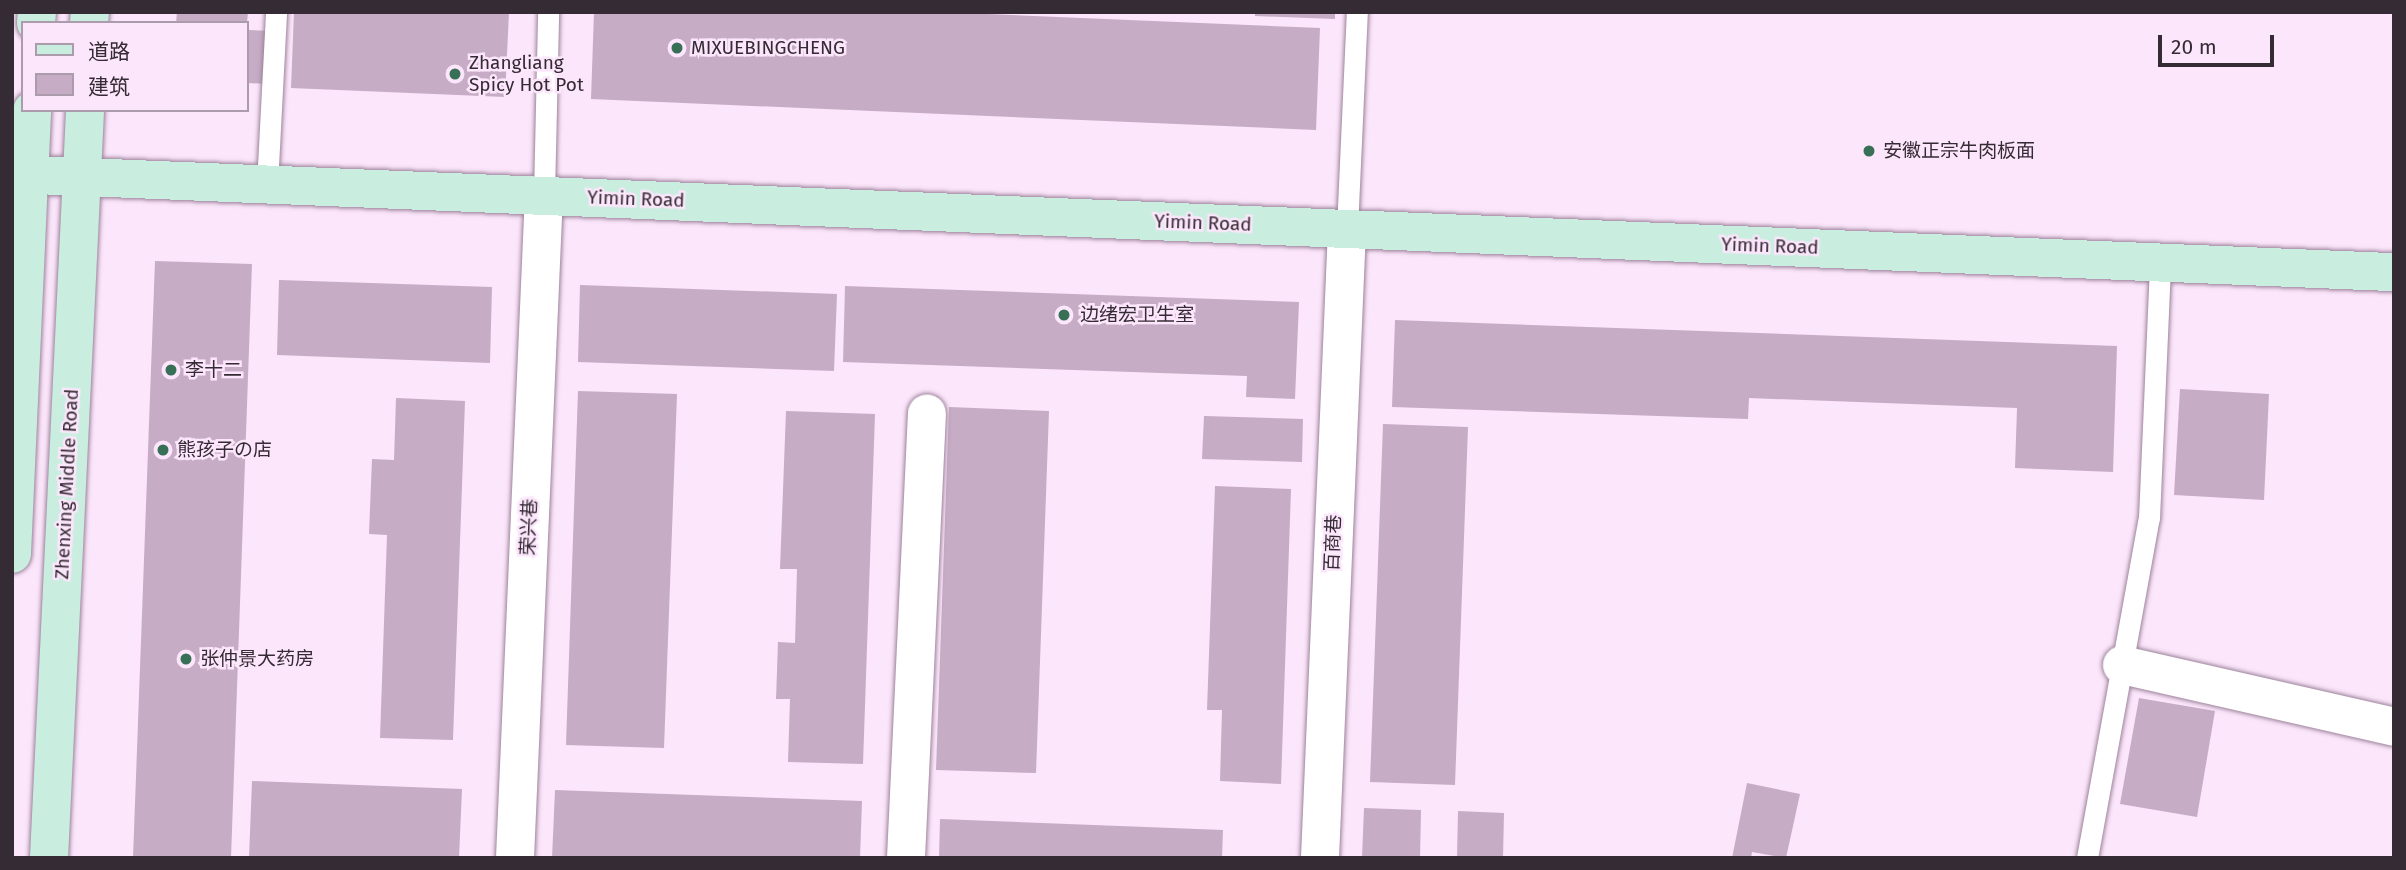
<!DOCTYPE html>
<meta charset="utf-8">
<style>
body{margin:0}
#map{position:relative;width:2406px;height:870px;overflow:hidden;background:#fce6fb;font-family:"Fira Sans","Noto Sans SC","Noto Sans JP",sans-serif}
div>[style]{position:absolute}
[style*='--x']{left:calc(var(--x)*1px);top:calc(var(--y)*1px);width:calc(var(--w)*1px);rotate:calc(var(--a)*1deg)}
.building>*{inset:0;background:#c6acc5}
.roads{filter:drop-shadow(0 0 2px #9c839b) drop-shadow(0 0 2px #9c839b)}
.lane>*{height:21px;margin:-10.5px;padding:0 10.5px;transform-origin:10.5px;border-radius:10.5px;background:#fff}
.street>*{height:38px;margin:-19px;padding:0 19px;transform-origin:19px;border-radius:19px;background:#fff}
.secondary>*{height:38px;margin:-19px;padding:0 19px;transform-origin:19px;border-radius:19px;background:#c9eee0}
.dots>*{width:19px;height:19px;translate:-50% -50%;box-sizing:border-box;border:4px solid #fce6fb;border-radius:50%}
span{translate:-50% -50%;white-space:nowrap;text-align:center;line-height:1.15;-webkit-text-stroke:5px #fce6fb;paint-order:stroke}
.poi-label{font-size:19px;color:#352b34}
.left{translate:0 -50%;text-align:left}
.street-label{font-size:19px;color:#352b34}
.frame{position:absolute;inset:0;border:14px solid #352b34;pointer-events:none}
.legend{position:absolute;left:21px;top:21px;width:228px;height:91px;box-sizing:border-box;background:#fce6fb;border:2px solid #ac9bab;margin:0;padding:9px 12px;list-style:none;font-size:21px;color:#352b34}
.legend li{display:flex;align-items:center;gap:14px;height:35px}
.legend b{width:35px;border:2px solid #ac9bab}
.scale{position:absolute;left:2158px;top:35px;width:116px;height:32px;box-sizing:border-box;border:4px solid #352b34;border-top:0;padding-left:9px;font-size:21px;line-height:24px;white-space:nowrap;color:#352b34;-webkit-text-stroke:5px #fce6fb;paint-order:stroke}
</style>
<div id="map">
<div class="building">
<i style="clip-path:polygon(177px 12px,248px 12px,247px 23px,176px 23px)"></i>
<i style="clip-path:polygon(294px 12px,509px 12px,505px 97px,291px 88px)"></i>
<i style="clip-path:polygon(594px 12px,940px 12px,1320px 28px,1316px 130px,591px 99px)"></i>
<i style="clip-path:polygon(1255px 12px,1335px 12px,1335px 19px,1255px 16px)"></i>
<i style="clip-path:polygon(247px 30px,272px 31px,270px 84px,247px 83px)"></i>
<i style="clip-path:polygon(155px 261px,252px 264px,231px 858px,133px 858px)"></i>
<i style="clip-path:polygon(279px 280px,492px 287px,490px 363px,277px 355px)"></i>
<i style="clip-path:polygon(580px 285px,837px 294px,834px 371px,578px 362px)"></i>
<i style="clip-path:polygon(845px 286px,1299px 302px,1295px 399px,1246px 397px,1247px 376px,843px 362px)"></i>
<i style="clip-path:polygon(1395px 320px,2117px 346px,2113px 472px,2015px 468px,2017px 408px,1749px 398px,1748px 419px,1392px 407px)"></i>
<i style="clip-path:polygon(2180px 389px,2269px 394px,2264px 500px,2174px 495px)"></i>
<i style="clip-path:polygon(578px 391px,677px 394px,664px 748px,566px 745px)"></i>
<i style="clip-path:polygon(396px 398px,465px 401px,453px 740px,380px 738px,387px 535px,369px 534px,372px 459px,394px 460px)"></i>
<i style="clip-path:polygon(949px 407px,1049px 411px,1036px 773px,936px 770px)"></i>
<i style="clip-path:polygon(786px 411px,875px 414px,863px 764px,788px 762px,790px 699px,776px 699px,778px 642px,795px 643px,797px 569px,780px 569px)"></i>
<i style="clip-path:polygon(1204px 416px,1303px 419px,1302px 462px,1202px 459px)"></i>
<i style="clip-path:polygon(1383px 424px,1468px 427px,1455px 785px,1370px 782px)"></i>
<i style="clip-path:polygon(1215px 486px,1291px 489px,1281px 784px,1220px 781px,1222px 710px,1207px 710px)"></i>
<i style="clip-path:polygon(2139px 698px,2215px 711px,2197px 817px,2120px 804px)"></i>
<i style="clip-path:polygon(252px 781px,462px 789px,459px 858px,249px 858px)"></i>
<i style="clip-path:polygon(1747px 783px,1800px 794px,1786px 858px,1752px 852px,1751px 858px,1732px 858px)"></i>
<i style="clip-path:polygon(555px 790px,862px 801px,860px 858px,552px 858px)"></i>
<i style="clip-path:polygon(1364px 808px,1421px 810px,1420px 858px,1362px 858px)"></i>
<i style="clip-path:polygon(1458px 811px,1504px 813px,1503px 858px,1457px 858px)"></i>
<i style="clip-path:polygon(940px 819px,1223px 830px,1222px 858px,939px 858px)"></i>
</div>
<div class="roads">
<div class="lane">
<i style="--x:267;--y:185;--w:173;--a:-87"></i>
<i style="--x:544;--y:195;--w:183;--a:-88.7"></i>
<i style="--x:1347;--y:229;--w:217;--a:-87.4"></i>
<i style="--x:2087;--y:858;--w:346;--a:-79.7"></i>
<i style="--x:2149;--y:518;--w:256;--a:-87.5"></i>
</div>
<div class="street">
<i style="--x:2122;--y:665;--w:279;--a:12.8"></i>
<i style="--x:515;--y:858;--w:664;--a:-87.5"></i>
<i style="--x:906;--y:858;--w:445;--a:-87.3"></i>
<i style="--x:1320;--y:858;--w:630;--a:-87.54"></i>
</div>
<div class="secondary">
<i style="--x:36;--y:23;--w:11;--a:-85"></i>
<i style="--x:89;--y:23;--w:11;--a:-85"></i>
<i style="--x:12;--y:174;--w:2384;--a:2.36"></i>
<i style="--x:12;--y:554;--w:444;--a:-87.4"></i>
<i style="--x:49;--y:858;--w:749;--a:-87.24"></i>
</div>
</div>
<div class="dots">
<i style="left:677px;top:48px;background:#376f57"></i>
<i style="left:455px;top:74px;background:#376f57"></i>
<i style="left:1869px;top:151px;background:#376f57"></i>
<i style="left:1064px;top:315px;background:#376f57"></i>
<i style="left:171px;top:370px;background:#376f57"></i>
<i style="left:163px;top:450px;background:#376f57"></i>
<i style="left:186px;top:659px;background:#376f57"></i>
</div>
<div class="poi-label">
<span class="left" style="left:691px;top:48px">MIXUEBINGCHENG</span>
<span class="left" style="left:469px;top:74px">Zhangliang<br>Spicy Hot Pot</span>
<span class="left" style="left:1883px;top:151px">安徽正宗牛肉板面</span>
<span class="left" style="left:1080px;top:315px">边绪宏卫生室</span>
<span class="left" style="left:185px;top:370px">李十二</span>
<span class="left" style="left:177px;top:450px">熊孩子の店</span>
<span class="left" style="left:200px;top:659px">张仲景大药房</span>
</div>
<div class="street-label">
<span style="left:636px;top:199px;rotate:2deg">Yimin Road</span>
<span style="left:1203px;top:223px;rotate:2deg">Yimin Road</span>
<span style="left:1770px;top:246px;rotate:2deg">Yimin Road</span>
<span style="left:67px;top:484px;rotate:-87deg">Zhenxing Middle Road</span>
<span style="left:529px;top:527px;rotate:-87deg">荣兴巷</span>
<span style="left:1333px;top:543px;rotate:-88deg">百商巷</span>
</div>
<div class="frame"></div>
<ul class="legend">
<li><b style="height:9px;background:#c9eee0"></b>道路</li>
<li><b style="height:19px;background:#c6acc5"></b>建筑</li>
</ul>
<div class="scale">20 m</div>
</div>
